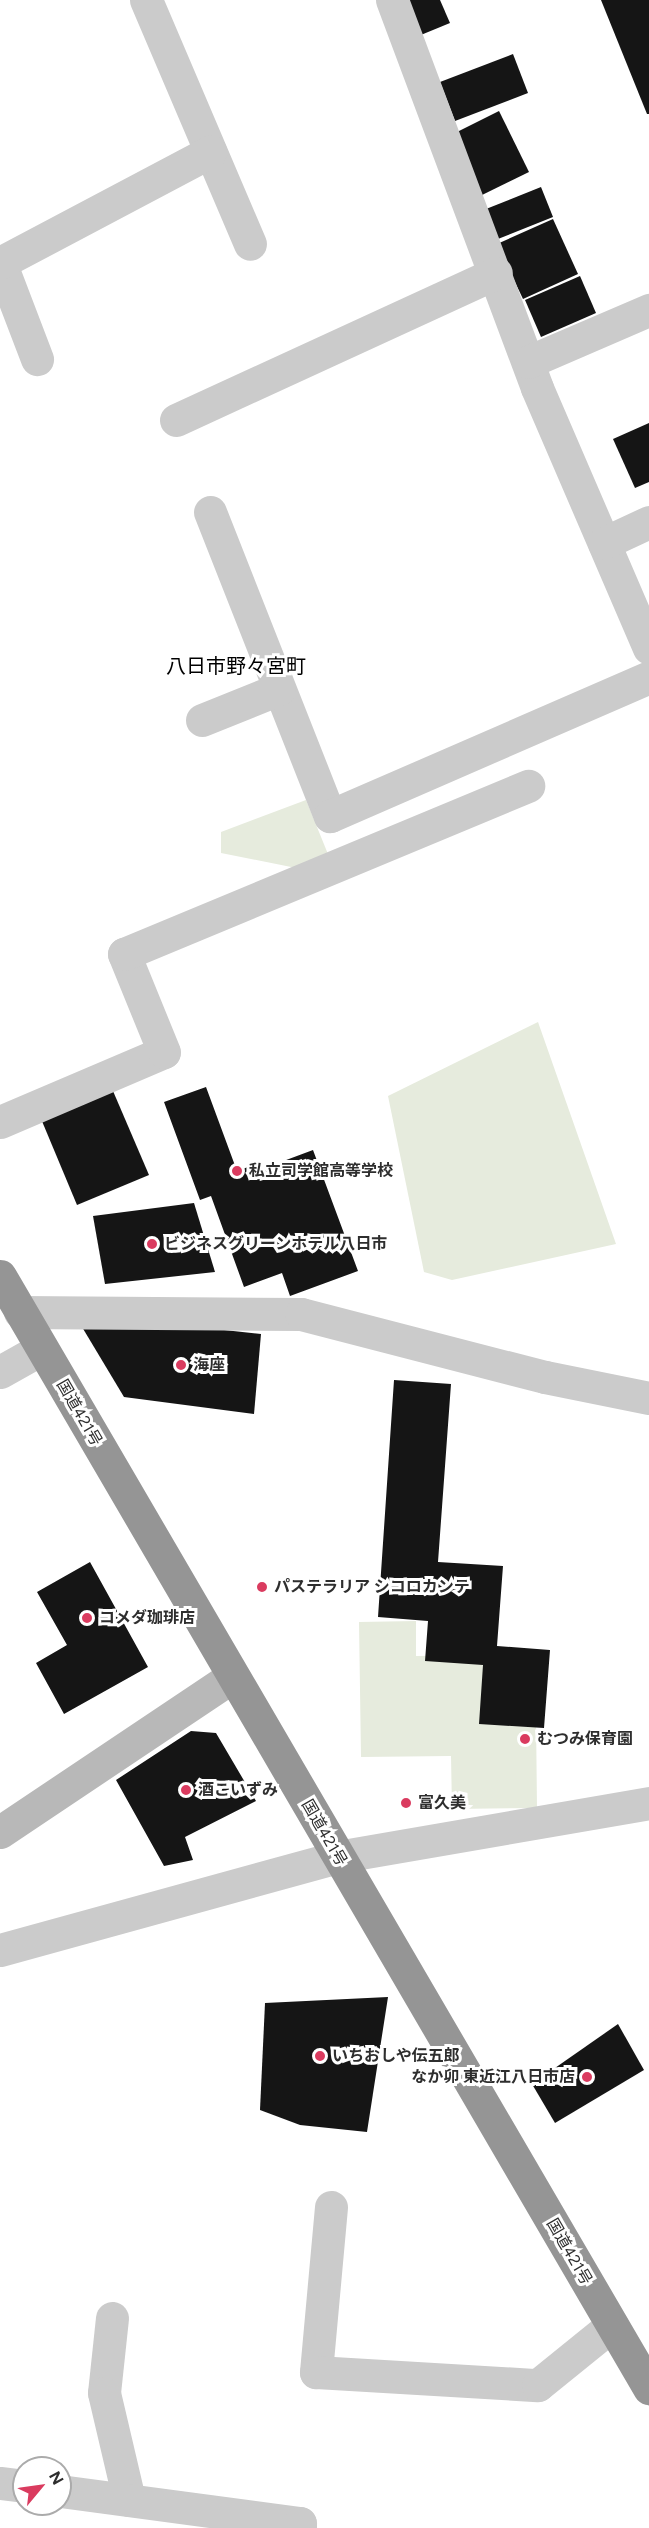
<!DOCTYPE html>
<meta charset="utf-8">
<style>
body{margin:0}
#map{position:relative;width:649px;height:2528px;overflow:hidden;background:#fff;font-family:Figtree,"Noto Sans JP",sans-serif}
div>[style]{position:absolute}
[style*='--x']{left:calc(var(--x)*1px);top:calc(var(--y)*1px);width:calc(var(--w)*1px);rotate:calc(var(--a)*1deg)}
.green>*{inset:0;background:#e6ebdd}
.building>*{inset:0;background:#151515}
.street>*{height:33px;margin:-16.5px;padding:0 16.5px;transform-origin:16.5px;border-radius:16.5px;background:#cbcbcb}
.secondary>*{height:33px;margin:-16.5px;padding:0 16.5px;transform-origin:16.5px;border-radius:16.5px;background:#b8b8b8}
.highway>*{height:33px;margin:-16.5px;padding:0 16.5px;transform-origin:16.5px;border-radius:16.5px;background:#959595}
.dots>*{width:16px;height:16px;translate:-50% -50%;box-sizing:border-box;border:3px solid #fff;border-radius:50%}
span{translate:-50% -50%;white-space:nowrap;text-align:center;line-height:1.15;-webkit-text-stroke:6px #fff;paint-order:stroke}
.poi-label{font-size:16px;color:#2e2e2e;font-weight:700}
.left{translate:0 -50%;text-align:left}
.right{translate:-100% -50%;text-align:right}
.street-label{font-size:16px;color:#2e2e2e}
.quarter-label{font-size:20px;color:#000}
.north{position:absolute;left:12px;top:2456px;width:60px;height:60px;box-sizing:border-box;background:#fff;border:2px solid #ababab;border-radius:50%;rotate:61deg;font-size:16px;font-weight:700;line-height:24px;text-align:center;color:#2e2e2e}
.north::after{content:'';display:block;margin:auto;width:21px;height:27px;background:#da3b5f;clip-path:polygon(50% 0,100% 100%,50% 72%,0 100%)}
</style>
<div id="map">
<div class="green">
<i style="clip-path:polygon(306px 800px,332px 864px,311px 871px,221px 853px,221px 832px)"></i>
<i style="clip-path:polygon(538px 1022px,616px 1244px,452px 1280px,424px 1272px,388px 1096px)"></i>
<i style="clip-path:polygon(416px 1621px,416px 1656px,488px 1655px,536px 1715px,537px 1808px,452px 1809px,451px 1756px,361px 1757px,359px 1622px)"></i>
</div>
<div class="building">
<i style="clip-path:polygon(401px 0,440px 0,450px 23px,416px 37px)"></i>
<i style="clip-path:polygon(601px 0,649px 0,649px 114px,647px 114px)"></i>
<i style="clip-path:polygon(513px 54px,528px 93px,455px 121px,440px 82px)"></i>
<i style="clip-path:polygon(499px 111px,529px 172px,480px 196px,451px 135px)"></i>
<i style="clip-path:polygon(541px 187px,553px 217px,498px 239px,486px 209px)"></i>
<i style="clip-path:polygon(553px 219px,578px 274px,523px 299px,497px 244px)"></i>
<i style="clip-path:polygon(580px 276px,596px 313px,541px 337px,525px 300px)"></i>
<i style="clip-path:polygon(649px 423px,649px 482px,635px 488px,613px 439px)"></i>
<i style="clip-path:polygon(110px 1084px,149px 1175px,77px 1205px,39px 1114px)"></i>
<i style="clip-path:polygon(206px 1087px,237px 1171px,248px 1167px,251px 1173px,313px 1150px,358px 1271px,290px 1296px,282px 1273px,244px 1287px,211px 1196px,200px 1200px,164px 1102px)"></i>
<i style="clip-path:polygon(194px 1203px,215px 1272px,105px 1284px,93px 1216px)"></i>
<i style="clip-path:polygon(133px 1320px,261px 1334px,254px 1414px,124px 1397px,82px 1327px)"></i>
<i style="clip-path:polygon(394px 1380px,451px 1384px,438px 1562px,503px 1566px,497px 1646px,550px 1650px,544px 1728px,479px 1724px,483px 1665px,425px 1661px,428px 1621px,378px 1617px)"></i>
<i style="clip-path:polygon(90px 1562px,148px 1667px,64px 1714px,36px 1663px,67px 1645px,37px 1592px)"></i>
<i style="clip-path:polygon(191px 1731px,216px 1733px,256px 1801px,185px 1837px,193px 1860px,164px 1866px,116px 1780px)"></i>
<i style="clip-path:polygon(388px 1997px,367px 2132px,300px 2125px,260px 2110px,265px 2003px)"></i>
<i style="clip-path:polygon(618px 2024px,644px 2070px,555px 2123px,532px 2084px)"></i>
</div>
<div class="street">
<i style="--x:146;--y:0;--w:265;--a:66.9"></i>
<i style="--x:392;--y:0;--w:414;--a:69.5"></i>
<i style="--x:537;--y:388;--w:283;--a:66.7"></i>
<i style="--x:0;--y:262;--w:104;--a:69.1"></i>
<i style="--x:0;--y:263;--w:238;--a:-27.9"></i>
<i style="--x:528;--y:362;--w:132;--a:-23.3"></i>
<i style="--x:176;--y:420;--w:352;--a:-24.7"></i>
<i style="--x:210;--y:512;--w:327;--a:68.5"></i>
<i style="--x:330;--y:816;--w:348;--a:-23.5"></i>
<i style="--x:604;--y:543;--w:50;--a:-25"></i>
<i style="--x:202;--y:720;--w:83;--a:-21.9"></i>
<i style="--x:0;--y:1122;--w:178;--a:-23.1"></i>
<i style="--x:164;--y:1052;--w:106;--a:-112.2"></i>
<i style="--x:124;--y:954;--w:438;--a:-22.6"></i>
<i style="--x:20;--y:1312;--w:281;--a:0.4"></i>
<i style="--x:301;--y:1314;--w:252;--a:14.5"></i>
<i style="--x:545;--y:1377;--w:106;--a:11.4"></i>
<i style="--x:0;--y:1372;--w:47;--a:-29.3"></i>
<i style="--x:0;--y:1950;--w:350;--a:-15.4"></i>
<i style="--x:337;--y:1857;--w:317;--a:-9.8"></i>
<i style="--x:331;--y:2207;--w:166;--a:95.2"></i>
<i style="--x:316;--y:2372;--w:222;--a:3.4"></i>
<i style="--x:538;--y:2385;--w:95;--a:-39"></i>
<i style="--x:112;--y:2318;--w:75;--a:96.1"></i>
<i style="--x:104;--y:2393;--w:110;--a:76.8"></i>
<i style="--x:0;--y:2483;--w:24;--a:7"></i>
<i style="--x:60;--y:2491;--w:242;--a:7.6"></i>
<i style="--x:300;--y:2523;--w:5;--a:90"></i>
</div>
<div class="secondary">
<i style="--x:0;--y:1832;--w:280;--a:-33.8"></i>
</div>
<div class="highway">
<i style="--x:0;--y:1276;--w:1288;--a:59.73"></i>
</div>
<div class="dots">
<i style="left:237px;top:1171px;background:#da3b5f"></i>
<i style="left:152px;top:1244px;background:#da3b5f"></i>
<i style="left:181px;top:1365px;background:#da3b5f"></i>
<i style="left:262px;top:1587px;background:#da3b5f"></i>
<i style="left:87px;top:1618px;background:#da3b5f"></i>
<i style="left:525px;top:1739px;background:#da3b5f"></i>
<i style="left:186px;top:1790px;background:#da3b5f"></i>
<i style="left:406px;top:1803px;background:#da3b5f"></i>
<i style="left:320px;top:2056px;background:#da3b5f"></i>
<i style="left:587px;top:2077px;background:#da3b5f"></i>
</div>
<div class="poi-label">
<span class="left" style="left:249px;top:1171px">私立司学館高等学校</span>
<span class="left" style="left:164px;top:1244px">ビジネスグリーンホテル八日市</span>
<span class="left" style="left:193px;top:1365px">海座</span>
<span class="left" style="left:274px;top:1587px">パステラリア シコロカンテ</span>
<span class="left" style="left:99px;top:1618px">コメダ珈琲店</span>
<span class="left" style="left:537px;top:1739px">むつみ保育園</span>
<span class="left" style="left:198px;top:1790px">酒こいずみ</span>
<span class="left" style="left:418px;top:1803px">富久美</span>
<span class="left" style="left:332px;top:2056px">いちおしや伝五郎</span>
<span class="right" style="left:575px;top:2077px">なか卯 東近江八日市店</span>
</div>
<div class="street-label">
<span style="left:79px;top:1413px;rotate:60deg">国道421号</span>
<span style="left:324px;top:1833px;rotate:60deg">国道421号</span>
<span style="left:569px;top:2252px;rotate:60deg">国道421号</span>
</div>
<div class="quarter-label">
<span style="left:236px;top:666px">八日市野々宮町</span>
</div>
<div class="north">N</div>
</div>
